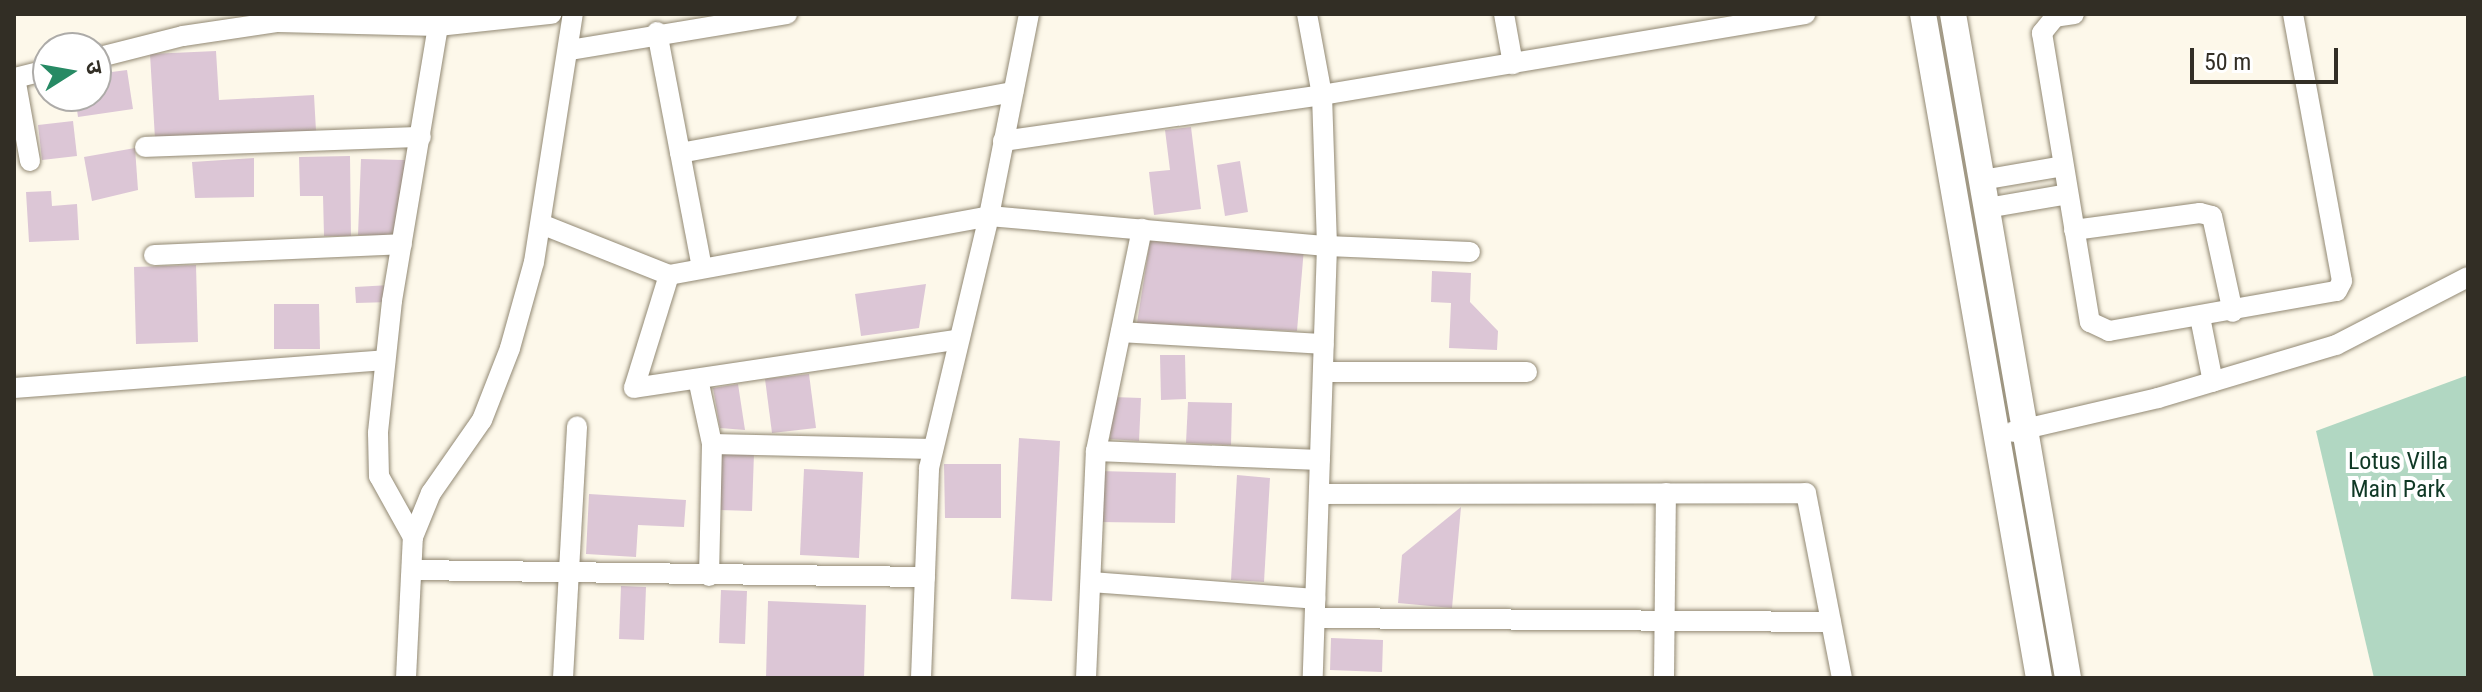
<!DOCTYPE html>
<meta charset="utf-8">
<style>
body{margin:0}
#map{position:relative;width:2482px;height:692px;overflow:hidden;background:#fdf8ea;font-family:"Roboto Condensed","Noto Sans Devanagari",sans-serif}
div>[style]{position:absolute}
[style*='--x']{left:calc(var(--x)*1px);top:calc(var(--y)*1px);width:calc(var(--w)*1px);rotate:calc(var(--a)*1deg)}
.green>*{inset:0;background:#b1d7c2}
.building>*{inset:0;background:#dcc6d6}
.roads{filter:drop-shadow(0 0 2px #928974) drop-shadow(0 0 2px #928974)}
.minor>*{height:20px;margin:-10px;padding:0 10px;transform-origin:10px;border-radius:10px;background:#fff}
.tertiary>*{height:26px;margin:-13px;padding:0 13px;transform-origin:13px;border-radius:13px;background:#fff}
span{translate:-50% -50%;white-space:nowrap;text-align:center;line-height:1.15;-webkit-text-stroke:8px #fff;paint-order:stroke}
.park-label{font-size:24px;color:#0f3825}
.frame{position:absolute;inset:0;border:16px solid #322e25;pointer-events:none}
.north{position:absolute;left:32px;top:32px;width:80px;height:80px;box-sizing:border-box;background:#fff;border:2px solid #adaba8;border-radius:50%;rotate:79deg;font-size:22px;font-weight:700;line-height:32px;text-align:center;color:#322e25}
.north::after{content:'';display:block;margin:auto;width:28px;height:36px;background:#278a64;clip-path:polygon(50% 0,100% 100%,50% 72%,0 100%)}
.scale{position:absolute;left:2190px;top:48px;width:148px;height:36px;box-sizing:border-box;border:4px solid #322e25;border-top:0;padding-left:10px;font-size:24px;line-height:28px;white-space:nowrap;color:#322e25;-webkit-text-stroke:6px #fff;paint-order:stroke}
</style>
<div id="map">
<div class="green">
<i style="clip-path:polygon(2468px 375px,2468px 678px,2374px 678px,2316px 431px)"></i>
</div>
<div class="building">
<i style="clip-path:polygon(216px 51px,219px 100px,314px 95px,316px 131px,155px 139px,150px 54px)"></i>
<i style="clip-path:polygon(127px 70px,133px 109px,78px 117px,75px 96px,96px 96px,96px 74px)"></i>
<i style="clip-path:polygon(73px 121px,77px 156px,42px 160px,38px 125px)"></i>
<i style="clip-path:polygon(1191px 127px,1201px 209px,1154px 215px,1149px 172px,1170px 170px,1165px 130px)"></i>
<i style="clip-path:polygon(135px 148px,138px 190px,92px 201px,84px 157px)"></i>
<i style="clip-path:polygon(350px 156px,351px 236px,324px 236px,323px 196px,300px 196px,299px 157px)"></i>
<i style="clip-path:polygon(254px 158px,254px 197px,195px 198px,192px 162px)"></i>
<i style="clip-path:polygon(361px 159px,405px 160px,403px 237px,358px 235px)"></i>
<i style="clip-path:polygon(1240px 161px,1248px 212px,1225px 216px,1217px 165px)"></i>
<i style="clip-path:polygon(51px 191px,52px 206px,77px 204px,79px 240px,29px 242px,26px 192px)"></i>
<i style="clip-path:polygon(1150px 241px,1304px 248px,1297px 331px,1137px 323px)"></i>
<i style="clip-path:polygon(196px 265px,198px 342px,136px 344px,134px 267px)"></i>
<i style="clip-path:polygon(1432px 271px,1471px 273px,1470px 302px,1498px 331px,1497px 350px,1449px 348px,1451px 303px,1431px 302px)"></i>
<i style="clip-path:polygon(926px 284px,919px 328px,861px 336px,855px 294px)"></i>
<i style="clip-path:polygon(390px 285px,391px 302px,356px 303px,355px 287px)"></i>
<i style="clip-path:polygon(274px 304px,319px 304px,320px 349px,274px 349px)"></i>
<i style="clip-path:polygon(1160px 355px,1185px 355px,1186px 399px,1161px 400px)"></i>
<i style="clip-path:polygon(809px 374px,816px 428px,772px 433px,765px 379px)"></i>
<i style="clip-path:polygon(738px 384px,745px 430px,720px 428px,713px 388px)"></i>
<i style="clip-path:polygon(1112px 397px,1141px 398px,1139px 441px,1110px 439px)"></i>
<i style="clip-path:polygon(1188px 402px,1232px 403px,1231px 445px,1186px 443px)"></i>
<i style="clip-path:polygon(1019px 438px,1060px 441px,1052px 601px,1011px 599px)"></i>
<i style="clip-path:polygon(722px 452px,754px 453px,752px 511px,720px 510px)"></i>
<i style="clip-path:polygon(944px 464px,1001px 464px,1001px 518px,945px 518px)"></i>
<i style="clip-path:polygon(804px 469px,863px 472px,859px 558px,800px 555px)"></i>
<i style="clip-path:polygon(1099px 471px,1176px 473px,1175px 523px,1098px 522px)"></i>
<i style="clip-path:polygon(1237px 475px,1270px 478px,1264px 582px,1231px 580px)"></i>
<i style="clip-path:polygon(589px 494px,686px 500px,684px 527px,638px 525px,636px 557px,586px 554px)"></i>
<i style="clip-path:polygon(1461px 507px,1452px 608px,1398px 603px,1402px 555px)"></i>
<i style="clip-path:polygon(621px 586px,646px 587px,644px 640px,619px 639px)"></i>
<i style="clip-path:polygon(721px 590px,747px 591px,745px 644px,719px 643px)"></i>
<i style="clip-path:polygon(768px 601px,866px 605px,864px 678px,766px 678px)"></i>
<i style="clip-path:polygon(1331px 638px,1383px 640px,1382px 672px,1330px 670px)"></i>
</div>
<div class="roads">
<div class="minor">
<i style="--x:1307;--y:14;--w:82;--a:79.5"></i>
<i style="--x:1322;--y:95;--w:151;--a:88.1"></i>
<i style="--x:1327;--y:246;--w:432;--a:91.9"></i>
<i style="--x:1504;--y:14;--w:51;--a:79.8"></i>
<i style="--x:2074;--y:14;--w:19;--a:171"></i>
<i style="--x:2055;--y:17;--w:21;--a:129"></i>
<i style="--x:2042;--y:33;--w:293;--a:80.6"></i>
<i style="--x:2090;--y:322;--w:21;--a:25"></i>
<i style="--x:2109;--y:331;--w:231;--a:-10"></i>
<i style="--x:2337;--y:291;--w:11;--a:-63"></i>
<i style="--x:2342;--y:281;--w:271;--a:-100.4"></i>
<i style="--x:438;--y:26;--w:279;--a:99.5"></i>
<i style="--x:392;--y:301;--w:133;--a:96.1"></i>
<i style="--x:378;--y:433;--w:43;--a:88.7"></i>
<i style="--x:379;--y:476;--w:70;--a:60.9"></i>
<i style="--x:413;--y:537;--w:48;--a:-67.8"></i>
<i style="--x:431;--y:493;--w:89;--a:-55.1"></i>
<i style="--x:482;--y:420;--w:77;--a:-68.7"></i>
<i style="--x:510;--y:348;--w:89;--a:-74.4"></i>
<i style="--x:534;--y:262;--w:251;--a:-81.1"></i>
<i style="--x:657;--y:32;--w:239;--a:79.2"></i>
<i style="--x:570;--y:50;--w:220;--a:-9.4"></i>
<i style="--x:96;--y:58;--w:90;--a:-14.2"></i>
<i style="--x:183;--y:36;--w:96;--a:-8.4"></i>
<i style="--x:278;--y:22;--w:160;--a:1.4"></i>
<i style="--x:438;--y:26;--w:114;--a:-6.1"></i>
<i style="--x:1003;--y:141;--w:322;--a:-8.2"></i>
<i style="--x:1322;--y:95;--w:490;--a:-9.5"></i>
<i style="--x:145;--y:147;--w:276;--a:-2.1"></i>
<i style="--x:680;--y:153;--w:339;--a:-10.4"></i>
<i style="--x:30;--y:161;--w:84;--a:-100.2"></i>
<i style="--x:15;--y:78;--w:34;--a:-14"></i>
<i style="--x:1982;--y:180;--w:82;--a:-9.8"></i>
<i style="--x:1987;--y:208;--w:82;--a:-9.8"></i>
<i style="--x:541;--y:224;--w:138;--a:21.7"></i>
<i style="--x:669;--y:275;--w:325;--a:-10.4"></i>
<i style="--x:989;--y:216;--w:339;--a:5.1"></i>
<i style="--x:1327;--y:246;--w:143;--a:2.4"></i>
<i style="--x:2074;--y:230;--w:127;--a:-7.7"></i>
<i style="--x:2200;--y:213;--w:12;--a:14"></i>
<i style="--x:2212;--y:216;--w:98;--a:77.7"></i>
<i style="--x:154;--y:255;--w:248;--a:-2.5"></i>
<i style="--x:669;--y:275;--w:118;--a:107.2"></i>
<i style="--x:634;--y:388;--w:327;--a:-8.5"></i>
<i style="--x:2200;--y:317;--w:66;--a:78.7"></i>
<i style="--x:1121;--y:332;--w:203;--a:3.4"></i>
<i style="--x:1323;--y:372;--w:204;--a:0"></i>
<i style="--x:698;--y:379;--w:66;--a:77.8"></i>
<i style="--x:712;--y:444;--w:132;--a:91.3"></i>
<i style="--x:14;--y:388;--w:372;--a:-4.3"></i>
<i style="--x:2012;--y:432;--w:150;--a:-13.1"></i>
<i style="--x:2158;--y:398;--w:186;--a:-16.6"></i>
<i style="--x:2336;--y:345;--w:148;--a:-27.3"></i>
<i style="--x:712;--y:444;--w:221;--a:1.3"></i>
<i style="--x:1096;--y:451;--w:224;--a:2.3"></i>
<i style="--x:1319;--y:494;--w:487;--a:-0.1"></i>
<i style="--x:1806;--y:493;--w:188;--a:79"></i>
<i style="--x:412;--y:570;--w:513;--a:0.78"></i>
<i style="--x:1091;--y:582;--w:225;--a:4.3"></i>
<i style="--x:1315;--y:618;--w:516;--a:0.44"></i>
<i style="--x:406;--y:678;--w:141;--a:-87.2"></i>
<i style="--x:563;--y:678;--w:252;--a:-86.8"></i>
<i style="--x:921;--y:678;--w:210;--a:-87.8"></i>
<i style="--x:929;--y:468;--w:259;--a:-76.6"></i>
<i style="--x:989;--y:216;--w:206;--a:-78.8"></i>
<i style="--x:1086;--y:678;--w:227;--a:-87.5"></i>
<i style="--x:1096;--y:451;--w:227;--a:-78.3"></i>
<i style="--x:1664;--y:678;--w:185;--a:-89.4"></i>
</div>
<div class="tertiary">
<i style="--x:1923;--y:14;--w:674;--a:80.09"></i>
<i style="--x:1953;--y:14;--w:674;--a:80.17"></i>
</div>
</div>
<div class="park-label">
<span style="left:2398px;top:476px">Lotus Villa<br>Main Park</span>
</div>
<div class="frame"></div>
<div class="north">उ</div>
<div class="scale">50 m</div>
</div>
